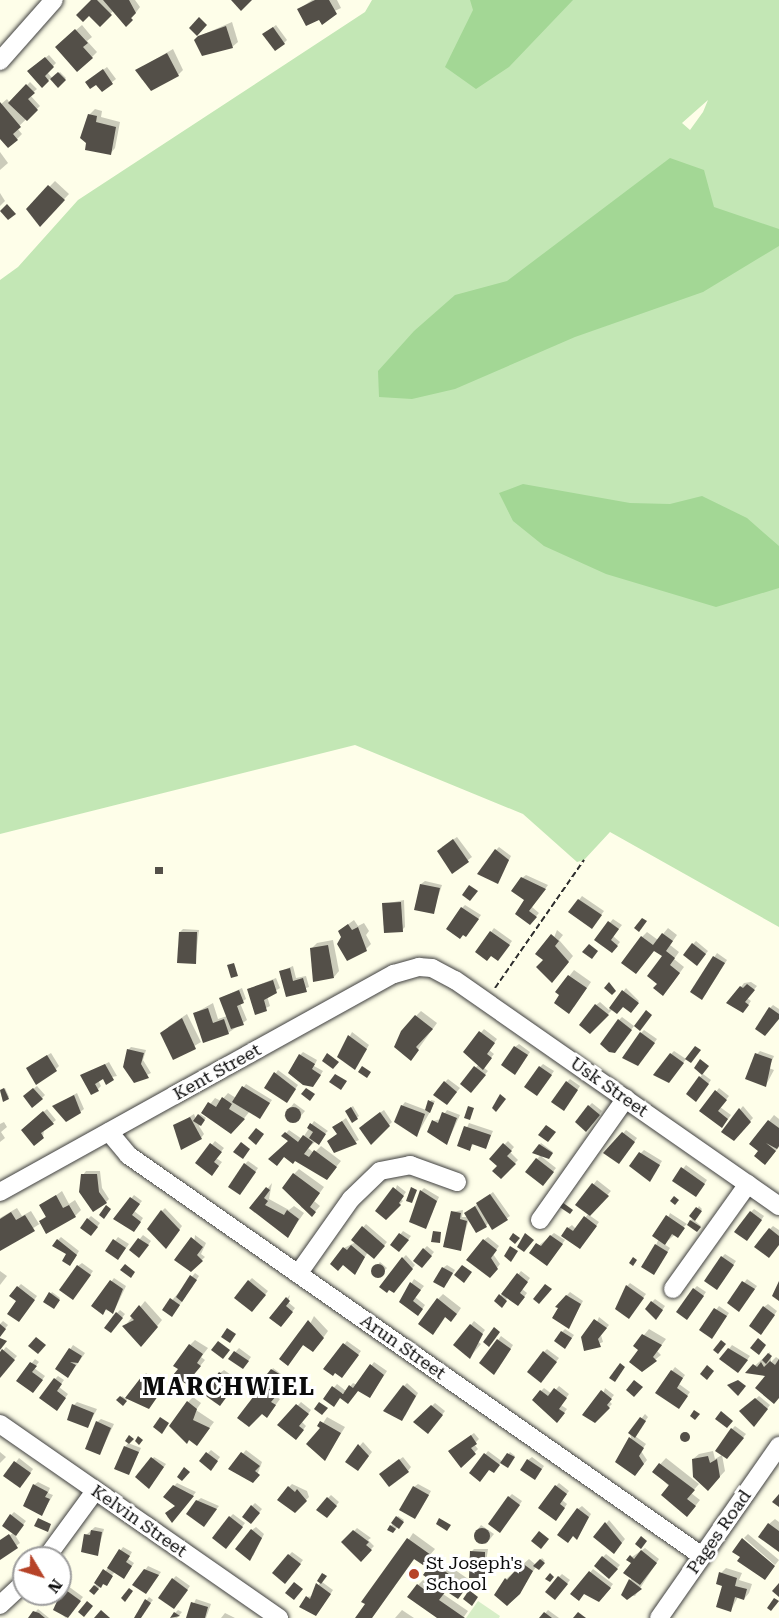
<!DOCTYPE html>
<style>
body{margin:0}
#map{position:relative;width:779px;height:1618px;overflow:hidden;background:#fefee9;font-family:"Roboto Serif",serif}
div>[style]{position:absolute}
[style*='--x']{left:calc(var(--x)*1px);top:calc(var(--y)*1px);width:calc(var(--w)*1px);rotate:calc(var(--a)*1deg)}
.green>*{inset:0;background:#c3e7b5}
.forest>*{inset:0;background:#a3d795}
.pitch>*{inset:0;background:#d7eec7}
.shadow>*{inset:0;background:#0003}
.building>*{inset:0;background:#534f48}
.round{border-radius:50%}
.path>*{height:2px;margin-top:-1px;transform-origin:0;background:repeating-linear-gradient(90deg,#2d2d2d 0 6px,transparent 0 9px)}
.roads{filter:drop-shadow(0 0 2px #3e3e3e) drop-shadow(0 0 2px #3e3e3e)}
.minor>*{height:18px;margin:-9px;padding:0 9px;transform-origin:9px;border-radius:9px;background:#fff}
.dots>*{width:16px;height:16px;translate:-50% -50%;box-sizing:border-box;border:3px solid #fff;border-radius:50%}
span{translate:-50% -50%;white-space:nowrap;text-align:center;line-height:1.15;-webkit-text-stroke:6px #fff;paint-order:stroke}
.street-label{font-size:18px;color:#0b0b0b}
.poi-label{font-size:18px;color:#0b0b0b}
.left{translate:0 -50%;text-align:left}
.district-label{font-size:24px;color:#0b0b0b;font-weight:700;letter-spacing:1.5px}
.north{position:absolute;left:12px;top:1546px;width:60px;height:60px;box-sizing:border-box;background:#fff;border:2px solid #9d9d9d;border-radius:50%;rotate:128deg;font-size:16px;font-weight:700;line-height:24px;text-align:center;color:#0b0b0b}
.north::after{content:'';display:block;margin:auto;width:21px;height:27px;background:#b64328;clip-path:polygon(50% 0,100% 100%,50% 72%,0 100%)}
</style>
<div id="map">
<div class="green">
<i style="clip-path:polygon(evenodd,372px 0,779px 0,779px 927px,610px 832px,584px 860px,577px 862px,523px 814px,355px 745px,0 834px,0 280px,18px 267px,78px 200px,365px 12px,372px 0,708px 100px,703px 112px,690px 130px,682px 123px,708px 100px)"></i>
</div>
<div class="forest">
<i style="clip-path:polygon(470px 0,573px 0,509px 67px,476px 89px,445px 67px,473px 10px)"></i>
<i style="clip-path:polygon(670px 158px,704px 170px,714px 207px,779px 229px,779px 246px,703px 292px,575px 337px,455px 389px,412px 399px,379px 397px,378px 371px,414px 331px,455px 295px,507px 281px)"></i>
<i style="clip-path:polygon(523px 484px,630px 503px,670px 504px,702px 496px,747px 518px,779px 546px,779px 588px,716px 607px,606px 574px,544px 546px,513px 521px,499px 493px)"></i>
</div>
<div class="pitch">
<i style="clip-path:polygon(478px 1601px,500px 1616px,499px 1618px,466px 1618px)"></i>
</div>
<div class="shadow">
<i style="clip-path:polygon(93px 0,135px 0,140px 7px,131px 19px,114px 10px,100px 25px)"></i>
<i style="clip-path:polygon(312px 0,337px 0,341px 8px,320px 18px,299px 9px)"></i>
<i style="clip-path:polygon(232px 22px,238px 42px,232px 47px,202px 35px)"></i>
<i style="clip-path:polygon(82px 25px,92px 37px,87px 41px,97px 52px,92px 57px,62px 42px)"></i>
<i style="clip-path:polygon(276px 25px,287px 40px,284px 43px,268px 31px)"></i>
<i style="clip-path:polygon(173px 49px,183px 70px,178px 75px,142px 80px,137px 70px)"></i>
<i style="clip-path:polygon(49px 55px,56px 63px,47px 72px,53px 79px,60px 72px,66px 78px,58px 86px,51px 78px,42px 86px,32px 68px)"></i>
<i style="clip-path:polygon(107px 67px,116px 79px,102px 90px,91px 79px)"></i>
<i style="clip-path:polygon(30px 82px,37px 89px,30px 95px,40px 106px,17px 128px,22px 134px,17px 139px,0 137px,0 105px,7px 99px,10px 103px)"></i>
<i style="clip-path:polygon(95px 109px,102px 111px,101px 117px,120px 122px,115px 148px,110px 154px,88px 143px,89px 115px)"></i>
<i style="clip-path:polygon(0 152px,8px 163px,0 170px)"></i>
<i style="clip-path:polygon(55px 181px,69px 194px,40px 225px,28px 209px)"></i>
<i style="clip-path:polygon(0 193px,5px 201px,0 206px)"></i>
<i style="clip-path:polygon(457px 837px,472px 857px,453px 871px,442px 847px)"></i>
<i style="clip-path:polygon(499px 847px,511px 856px,500px 878px,496px 850px)"></i>
<i style="clip-path:polygon(526px 875px,548px 885px,532px 907px,539px 913px,530px 923px,522px 878px)"></i>
<i style="clip-path:polygon(425px 881px,442px 885px,433px 912px,421px 884px)"></i>
<i style="clip-path:polygon(582px 896px,604px 911px,595px 923px,570px 912px)"></i>
<i style="clip-path:polygon(404px 900px,405px 927px,402px 930px,384px 904px)"></i>
<i style="clip-path:polygon(465px 905px,481px 915px,469px 932px,462px 908px)"></i>
<i style="clip-path:polygon(613px 919px,622px 925px,613px 936px,620px 942px,615px 948px,596px 939px)"></i>
<i style="clip-path:polygon(354px 920px,358px 926px,364px 923px,369px 931px,366px 935px,371px 944px,366px 949px,339px 931px)"></i>
<i style="clip-path:polygon(494px 928px,512px 941px,501px 956px,477px 951px)"></i>
<i style="clip-path:polygon(668px 928px,677px 935px,670px 945px,679px 952px,674px 959px,684px 967px,668px 989px,659px 983px,664px 956px,642px 937px,647px 932px,658px 940px)"></i>
<i style="clip-path:polygon(183px 929px,199px 930px,195px 962px,180px 932px)"></i>
<i style="clip-path:polygon(557px 930px,563px 935px,559px 940px,573px 956px,557px 976px,545px 960px)"></i>
<i style="clip-path:polygon(333px 940px,339px 971px,334px 977px,311px 949px,317px 943px)"></i>
<i style="clip-path:polygon(696px 941px,708px 951px,700px 961px,693px 944px)"></i>
<i style="clip-path:polygon(717px 953px,727px 960px,705px 995px,692px 992px)"></i>
<i style="clip-path:polygon(293px 966px,296px 978px,306px 976px,309px 987px,287px 995px,281px 971px)"></i>
<i style="clip-path:polygon(574px 970px,591px 982px,574px 1007px,557px 992px)"></i>
<i style="clip-path:polygon(276px 978px,280px 988px,267px 996px,270px 1006px,256px 1013px,248px 989px)"></i>
<i style="clip-path:polygon(751px 982px,757px 986px,747px 998px,751px 1001px,746px 1008px,729px 1003px,744px 983px)"></i>
<i style="clip-path:polygon(242px 988px,246px 999px,240px 1003px,247px 1020px,228px 1033px,195px 1013px,213px 1003px,218px 1019px,227px 1016px,221px 998px)"></i>
<i style="clip-path:polygon(626px 988px,639px 1001px,631px 1011px,623px 1005px,613px 1009px,590px 1032px,596px 1005px,600px 1002px,609px 1010px)"></i>
<i style="clip-path:polygon(773px 1005px,779px 1009px,779px 1017px,770px 1008px)"></i>
<i style="clip-path:polygon(421px 1011px,437px 1023px,411px 1059px,416px 1016px)"></i>
<i style="clip-path:polygon(187px 1014px,201px 1042px,174px 1058px,168px 1027px)"></i>
<i style="clip-path:polygon(622px 1017px,634px 1026px,618px 1047px,619px 1020px)"></i>
<i style="clip-path:polygon(484px 1029px,497px 1039px,489px 1050px,494px 1054px,483px 1067px,488px 1071px,474px 1087px,462px 1083px,479px 1064px,465px 1052px)"></i>
<i style="clip-path:polygon(644px 1030px,657px 1039px,641px 1061px,641px 1033px)"></i>
<i style="clip-path:polygon(352px 1032px,369px 1045px,355px 1068px,339px 1057px)"></i>
<i style="clip-path:polygon(519px 1044px,530px 1052px,518px 1070px,515px 1047px)"></i>
<i style="clip-path:polygon(131px 1047px,146px 1050px,143px 1060px,151px 1073px,134px 1081px,128px 1050px)"></i>
<i style="clip-path:polygon(674px 1051px,686px 1059px,672px 1078px,671px 1054px)"></i>
<i style="clip-path:polygon(760px 1051px,774px 1056px,769px 1068px,774px 1070px,766px 1085px,757px 1054px)"></i>
<i style="clip-path:polygon(303px 1052px,317px 1060px,314px 1066px,323px 1071px,316px 1082px,300px 1055px)"></i>
<i style="clip-path:polygon(51px 1053px,59px 1066px,56px 1069px,31px 1065px)"></i>
<i style="clip-path:polygon(109px 1062px,117px 1076px,98px 1080px,101px 1086px,98px 1089px,82px 1076px)"></i>
<i style="clip-path:polygon(543px 1064px,554px 1071px,540px 1091px,540px 1067px)"></i>
<i style="clip-path:polygon(278px 1070px,298px 1085px,287px 1101px,266px 1088px)"></i>
<i style="clip-path:polygon(703px 1074px,711px 1080px,699px 1097px,700px 1077px)"></i>
<i style="clip-path:polygon(448px 1079px,460px 1088px,450px 1100px,445px 1082px)"></i>
<i style="clip-path:polygon(570px 1079px,580px 1086px,567px 1106px,567px 1082px)"></i>
<i style="clip-path:polygon(246px 1084px,272px 1100px,263px 1113px,250px 1111px,237px 1127px,203px 1113px,215px 1098px,221px 1101px,228px 1093px,236px 1098px)"></i>
<i style="clip-path:polygon(37px 1086px,45px 1095px,42px 1098px,28px 1093px)"></i>
<i style="clip-path:polygon(5px 1088px,9px 1097px,3px 1101px,0 1091px)"></i>
<i style="clip-path:polygon(719px 1088px,729px 1096px,720px 1107px,731px 1115px,725px 1123px,701px 1111px)"></i>
<i style="clip-path:polygon(77px 1093px,84px 1109px,80px 1112px,54px 1106px)"></i>
<i style="clip-path:polygon(431px 1100px,435px 1101px,431px 1110px,417px 1135px,402px 1106px,405px 1102px,426px 1110px)"></i>
<i style="clip-path:polygon(294px 1103px,305px 1111px,295px 1123px,284px 1116px)"></i>
<i style="clip-path:polygon(592px 1103px,602px 1111px,590px 1126px,589px 1106px)"></i>
<i style="clip-path:polygon(353px 1106px,359px 1116px,352px 1121px,346px 1111px)"></i>
<i style="clip-path:polygon(743px 1106px,753px 1118px,734px 1139px,723px 1131px)"></i>
<i style="clip-path:polygon(47px 1109px,56px 1120px,44px 1130px,43px 1137px,23px 1130px)"></i>
<i style="clip-path:polygon(384px 1110px,392px 1122px,372px 1142px,364px 1124px)"></i>
<i style="clip-path:polygon(447px 1110px,460px 1115px,447px 1143px,433px 1121px,441px 1119px)"></i>
<i style="clip-path:polygon(194px 1114px,196px 1119px,200px 1114px,206px 1118px,199px 1126px,204px 1134px,201px 1138px,175px 1126px)"></i>
<i style="clip-path:polygon(774px 1115px,779px 1119px,779px 1147px,770px 1158px,751px 1144px)"></i>
<i style="clip-path:polygon(346px 1118px,359px 1140px,335px 1151px,338px 1134px,334px 1127px)"></i>
<i style="clip-path:polygon(314px 1121px,328px 1131px,308px 1148px,314px 1153px,321px 1146px,341px 1161px,327px 1178px,283px 1136px,289px 1130px,302px 1139px)"></i>
<i style="clip-path:polygon(4px 1122px,7px 1127px,1px 1132px,5px 1138px,0 1142px,0 1124px)"></i>
<i style="clip-path:polygon(469px 1123px,493px 1131px,486px 1147px,474px 1143px,470px 1149px,459px 1145px)"></i>
<i style="clip-path:polygon(626px 1130px,637px 1138px,622px 1159px,606px 1153px)"></i>
<i style="clip-path:polygon(215px 1141px,224px 1148px,216px 1158px,222px 1162px,215px 1171px,197px 1163px)"></i>
<i style="clip-path:polygon(508px 1141px,514px 1147px,510px 1152px,518px 1160px,501px 1177px,499px 1166px,491px 1158px)"></i>
<i style="clip-path:polygon(541px 1143px,553px 1152px,549px 1157px,544px 1153px,542px 1157px,556px 1168px,546px 1181px,537px 1159px,540px 1156px,534px 1152px)"></i>
<i style="clip-path:polygon(644px 1150px,662px 1161px,650px 1180px,641px 1153px)"></i>
<i style="clip-path:polygon(248px 1161px,258px 1168px,243px 1190px,245px 1164px)"></i>
<i style="clip-path:polygon(686px 1165px,707px 1180px,699px 1192px,674px 1180px)"></i>
<i style="clip-path:polygon(299px 1169px,324px 1187px,314px 1201px,320px 1206px,312px 1215px,301px 1207px,294px 1174px)"></i>
<i style="clip-path:polygon(86px 1171px,100px 1171px,102px 1188px,109px 1199px,106px 1202px,83px 1175px)"></i>
<i style="clip-path:polygon(597px 1180px,611px 1191px,589px 1215px,599px 1222px,583px 1244px,568px 1228px,572px 1225px,576px 1229px,589px 1213px,577px 1205px)"></i>
<i style="clip-path:polygon(272px 1183px,269px 1199px,289px 1210px,294px 1206px,304px 1213px,288px 1236px,252px 1208px)"></i>
<i style="clip-path:polygon(397px 1185px,406px 1192px,401px 1199px,403px 1201px,386px 1218px)"></i>
<i style="clip-path:polygon(424px 1188px,439px 1197px,426px 1227px,421px 1191px)"></i>
<i style="clip-path:polygon(62px 1191px,69px 1204px,75px 1200px,81px 1210px,75px 1216px,47px 1232px,41px 1223px,0 1250px,0 1218px,17px 1208px,22px 1216px,31px 1211px,39px 1224px,46px 1216px,41px 1206px)"></i>
<i style="clip-path:polygon(493px 1192px,510px 1216px,493px 1228px,489px 1222px,486px 1226px,469px 1219px,460px 1249px,452px 1212px,463px 1210px,462px 1217px,469px 1217px,466px 1213px)"></i>
<i style="clip-path:polygon(134px 1195px,142px 1201px,134px 1211px,143px 1218px,137px 1227px,115px 1218px)"></i>
<i style="clip-path:polygon(699px 1206px,702px 1209px,694px 1220px,701px 1226px,697px 1230px,689px 1224px)"></i>
<i style="clip-path:polygon(165px 1208px,182px 1226px,169px 1244px,162px 1211px)"></i>
<i style="clip-path:polygon(754px 1209px,764px 1216px,750px 1236px,751px 1212px)"></i>
<i style="clip-path:polygon(670px 1213px,687px 1224px,664px 1244px,670px 1248px,657px 1269px,656px 1245px)"></i>
<i style="clip-path:polygon(91px 1216px,100px 1223px,94px 1231px,88px 1219px)"></i>
<i style="clip-path:polygon(366px 1224px,387px 1242px,377px 1254px,368px 1252px,355px 1273px,344px 1248px,356px 1242px,353px 1239px)"></i>
<i style="clip-path:polygon(773px 1226px,779px 1230px,779px 1244px,770px 1229px)"></i>
<i style="clip-path:polygon(403px 1231px,411px 1236px,402px 1247px,392px 1245px)"></i>
<i style="clip-path:polygon(554px 1233px,565px 1240px,550px 1261px,531px 1252px)"></i>
<i style="clip-path:polygon(143px 1235px,151px 1241px,142px 1253px,131px 1250px)"></i>
<i style="clip-path:polygon(195px 1235px,206px 1243px,201px 1254px,205px 1257px,191px 1270px)"></i>
<i style="clip-path:polygon(61px 1237px,79px 1251px,73px 1261px,58px 1240px)"></i>
<i style="clip-path:polygon(118px 1237px,129px 1244px,121px 1255px,107px 1251px)"></i>
<i style="clip-path:polygon(488px 1237px,499px 1246px,493px 1254px,500px 1264px,493px 1273px,484px 1240px)"></i>
<i style="clip-path:polygon(427px 1246px,434px 1252px,425px 1263px,424px 1249px)"></i>
<i style="clip-path:polygon(725px 1254px,736px 1261px,720px 1285px,722px 1257px)"></i>
<i style="clip-path:polygon(406px 1255px,415px 1265px,397px 1288px,403px 1258px)"></i>
<i style="clip-path:polygon(380px 1262px,387px 1268px,378px 1278px,372px 1273px)"></i>
<i style="clip-path:polygon(82px 1263px,93px 1271px,76px 1295px,78px 1266px)"></i>
<i style="clip-path:polygon(447px 1265px,455px 1270px,447px 1283px,443px 1268px)"></i>
<i style="clip-path:polygon(0 1271px,7px 1276px,0 1285px)"></i>
<i style="clip-path:polygon(521px 1271px,530px 1278px,522px 1289px,527px 1293px,521px 1301px,508px 1297px,502px 1306px,496px 1301px)"></i>
<i style="clip-path:polygon(195px 1273px,199px 1276px,175px 1312px,164px 1310px)"></i>
<i style="clip-path:polygon(114px 1278px,126px 1286px,115px 1309px,112px 1312px,93px 1306px)"></i>
<i style="clip-path:polygon(252px 1278px,268px 1291px,255px 1307px,249px 1281px)"></i>
<i style="clip-path:polygon(414px 1279px,424px 1286px,415px 1297px,425px 1305px,421px 1311px,401px 1301px)"></i>
<i style="clip-path:polygon(747px 1279px,757px 1286px,742px 1307px,729px 1303px)"></i>
<i style="clip-path:polygon(630px 1283px,646px 1294px,632px 1313px,627px 1286px)"></i>
<i style="clip-path:polygon(21px 1284px,37px 1296px,22px 1317px,18px 1287px)"></i>
<i style="clip-path:polygon(697px 1286px,706px 1292px,690px 1315px,694px 1289px)"></i>
<i style="clip-path:polygon(52px 1292px,60px 1298px,54px 1307px,45px 1301px)"></i>
<i style="clip-path:polygon(570px 1292px,583px 1301px,569px 1327px,557px 1306px)"></i>
<i style="clip-path:polygon(443px 1294px,461px 1308px,457px 1314px,446px 1316px,438px 1328px,438px 1299px)"></i>
<i style="clip-path:polygon(290px 1295px,288px 1302px,295px 1308px,284px 1322px,287px 1298px)"></i>
<i style="clip-path:polygon(655px 1299px,665px 1306px,659px 1315px,652px 1302px)"></i>
<i style="clip-path:polygon(145px 1301px,162px 1320px,146px 1340px,125px 1326px)"></i>
<i style="clip-path:polygon(768px 1304px,777px 1311px,764px 1329px,764px 1307px)"></i>
<i style="clip-path:polygon(719px 1306px,729px 1313px,715px 1334px,701px 1330px)"></i>
<i style="clip-path:polygon(120px 1310px,125px 1314px,114px 1328px,117px 1313px)"></i>
<i style="clip-path:polygon(314px 1316px,328px 1331px,318px 1345px,304px 1344px,293px 1358px)"></i>
<i style="clip-path:polygon(599px 1317px,609px 1325px,601px 1335px,603px 1342px,586px 1349px)"></i>
<i style="clip-path:polygon(3px 1321px,8px 1325px,0 1335px,0 1324px)"></i>
<i style="clip-path:polygon(474px 1321px,485px 1330px,477px 1341px,481px 1344px,470px 1357px,455px 1345px)"></i>
<i style="clip-path:polygon(565px 1329px,574px 1335px,568px 1344px,562px 1332px)"></i>
<i style="clip-path:polygon(649px 1329px,666px 1339px,657px 1351px,661px 1355px,642px 1370px,640px 1350px,635px 1346px)"></i>
<i style="clip-path:polygon(501px 1336px,513px 1345px,498px 1369px,481px 1363px)"></i>
<i style="clip-path:polygon(195px 1340px,208px 1348px,201px 1357px,205px 1360px,191px 1377px,190px 1345px)"></i>
<i style="clip-path:polygon(347px 1341px,361px 1351px,345px 1372px,325px 1368px)"></i>
<i style="clip-path:polygon(73px 1345px,85px 1353px,71px 1373px,57px 1369px)"></i>
<i style="clip-path:polygon(732px 1345px,750px 1356px,741px 1368px,729px 1349px)"></i>
<i style="clip-path:polygon(6px 1347px,17px 1356px,3px 1372px,0 1354px)"></i>
<i style="clip-path:polygon(239px 1348px,251px 1357px,246px 1364px,230px 1358px)"></i>
<i style="clip-path:polygon(547px 1349px,559px 1358px,544px 1377px,544px 1352px)"></i>
<i style="clip-path:polygon(770px 1352px,771px 1362px,776px 1357px,779px 1359px,779px 1397px,768px 1375px,748px 1372px)"></i>
<i style="clip-path:polygon(35px 1359px,39px 1362px,34px 1368px,45px 1376px,36px 1388px,18px 1381px)"></i>
<i style="clip-path:polygon(374px 1362px,387px 1371px,370px 1397px,358px 1389px,325px 1398px,337px 1384px,346px 1391px,353px 1383px,357px 1385px)"></i>
<i style="clip-path:polygon(675px 1367px,685px 1375px,679px 1384px,690px 1392px,679px 1407px,672px 1371px)"></i>
<i style="clip-path:polygon(273px 1368px,281px 1374px,274px 1383px,281px 1389px,275px 1396px,280px 1399px,272px 1410px,264px 1385px)"></i>
<i style="clip-path:polygon(224px 1370px,238px 1380px,223px 1401px,220px 1373px)"></i>
<i style="clip-path:polygon(146px 1373px,153px 1378px,149px 1384px,160px 1392px,152px 1404px,128px 1398px,123px 1404px,119px 1400px,122px 1396px,126px 1399px)"></i>
<i style="clip-path:polygon(58px 1376px,64px 1380px,59px 1387px,68px 1394px,57px 1409px,55px 1379px)"></i>
<i style="clip-path:polygon(407px 1383px,418px 1393px,405px 1416px,404px 1386px)"></i>
<i style="clip-path:polygon(559px 1386px,569px 1394px,561px 1405px,567px 1409px,560px 1418px,541px 1391px,544px 1388px,552px 1394px)"></i>
<i style="clip-path:polygon(605px 1388px,614px 1395px,609px 1401px,612px 1404px,595px 1421px)"></i>
<i style="clip-path:polygon(759px 1396px,770px 1405px,757px 1422px,741px 1411px)"></i>
<i style="clip-path:polygon(193px 1397px,201px 1403px,196px 1410px,214px 1422px,197px 1444px,188px 1402px)"></i>
<i style="clip-path:polygon(77px 1402px,97px 1409px,88px 1426px,74px 1405px)"></i>
<i style="clip-path:polygon(301px 1402px,311px 1410px,302px 1422px,306px 1426px,299px 1435px,279px 1425px)"></i>
<i style="clip-path:polygon(435px 1403px,445px 1411px,431px 1429px,415px 1422px)"></i>
<i style="clip-path:polygon(645px 1414px,648px 1417px,635px 1436px,646px 1444px,641px 1451px,647px 1460px,638px 1471px,630px 1433px)"></i>
<i style="clip-path:polygon(327px 1417px,345px 1427px,325px 1459px,308px 1446px)"></i>
<i style="clip-path:polygon(101px 1419px,114px 1424px,100px 1453px,97px 1422px)"></i>
<i style="clip-path:polygon(735px 1426px,746px 1434px,730px 1454px,732px 1429px)"></i>
<i style="clip-path:polygon(687px 1432px,690px 1437px,687px 1441px,681px 1436px)"></i>
<i style="clip-path:polygon(474px 1433px,479px 1439px,474px 1444px,478px 1449px,461px 1466px,453px 1448px)"></i>
<i style="clip-path:polygon(363px 1442px,372px 1452px,361px 1466px,347px 1461px)"></i>
<i style="clip-path:polygon(128px 1443px,141px 1448px,129px 1473px,125px 1447px)"></i>
<i style="clip-path:polygon(211px 1450px,220px 1457px,214px 1465px,208px 1453px)"></i>
<i style="clip-path:polygon(246px 1450px,262px 1462px,256px 1478px,230px 1469px)"></i>
<i style="clip-path:polygon(488px 1451px,503px 1462px,510px 1452px,515px 1456px,508px 1466px,501px 1462px,497px 1468px,471px 1473px)"></i>
<i style="clip-path:polygon(713px 1451px,715px 1459px,722px 1455px,725px 1471px,713px 1484px,693px 1459px,699px 1454px)"></i>
<i style="clip-path:polygon(0 1452px,6px 1457px,0 1463px)"></i>
<i style="clip-path:polygon(154px 1457px,166px 1464px,152px 1484px,137px 1477px)"></i>
<i style="clip-path:polygon(403px 1457px,411px 1467px,408px 1471px,384px 1471px)"></i>
<i style="clip-path:polygon(532px 1457px,544px 1466px,538px 1475px,528px 1460px)"></i>
<i style="clip-path:polygon(19px 1458px,33px 1469px,23px 1483px,6px 1476px)"></i>
<i style="clip-path:polygon(666px 1458px,699px 1484px,691px 1493px,700px 1500px,692px 1510px,654px 1471px)"></i>
<i style="clip-path:polygon(38px 1482px,50px 1488px,48px 1493px,53px 1495px,42px 1514px,34px 1485px)"></i>
<i style="clip-path:polygon(177px 1483px,196px 1492px,172px 1521px,167px 1517px,169px 1510px,178px 1506px,174px 1486px)"></i>
<i style="clip-path:polygon(559px 1483px,569px 1491px,562px 1500px,567px 1504px,559px 1516px,556px 1486px)"></i>
<i style="clip-path:polygon(292px 1484px,307px 1491px,309px 1497px,295px 1511px,289px 1487px)"></i>
<i style="clip-path:polygon(418px 1484px,431px 1491px,418px 1514px,414px 1487px)"></i>
<i style="clip-path:polygon(512px 1494px,522px 1501px,503px 1528px,509px 1497px)"></i>
<i style="clip-path:polygon(331px 1495px,339px 1502px,330px 1513px,328px 1498px)"></i>
<i style="clip-path:polygon(201px 1498px,219px 1506px,207px 1521px,197px 1501px)"></i>
<i style="clip-path:polygon(255px 1503px,262px 1509px,254px 1519px,252px 1506px)"></i>
<i style="clip-path:polygon(582px 1506px,591px 1514px,577px 1538px,578px 1509px)"></i>
<i style="clip-path:polygon(14px 1512px,26px 1521px,15px 1535px,20px 1543px,0 1558px,0 1542px,16px 1531px,11px 1515px)"></i>
<i style="clip-path:polygon(233px 1514px,245px 1523px,229px 1544px,230px 1517px)"></i>
<i style="clip-path:polygon(398px 1516px,404px 1520px,393px 1532px,391px 1526px)"></i>
<i style="clip-path:polygon(775px 1519px,779px 1522px,779px 1550px,769px 1524px)"></i>
<i style="clip-path:polygon(609px 1520px,625px 1539px,617px 1549px,595px 1537px)"></i>
<i style="clip-path:polygon(481px 1525px,494px 1534px,486px 1544px,474px 1535px)"></i>
<i style="clip-path:polygon(95px 1527px,104px 1529px,97px 1554px,86px 1535px)"></i>
<i style="clip-path:polygon(256px 1527px,264px 1534px,253px 1556px,252px 1530px)"></i>
<i style="clip-path:polygon(357px 1528px,371px 1538px,368px 1540px,374px 1546px,361px 1560px,343px 1542px)"></i>
<i style="clip-path:polygon(413px 1533px,435px 1549px,423px 1563px,415px 1558px,372px 1618px,358px 1618px)"></i>
<i style="clip-path:polygon(748px 1534px,779px 1560px,775px 1565px,744px 1538px)"></i>
<i style="clip-path:polygon(123px 1547px,132px 1552px,128px 1559px,134px 1563px,127px 1574px,115px 1572px,94px 1593px,91px 1591px)"></i>
<i style="clip-path:polygon(645px 1548px,659px 1559px,635px 1596px,623px 1594px,632px 1577px,633px 1562px,629px 1559px)"></i>
<i style="clip-path:polygon(474px 1549px,488px 1549px,484px 1576px,471px 1552px)"></i>
<i style="clip-path:polygon(292px 1552px,303px 1560px,288px 1579px,289px 1555px)"></i>
<i style="clip-path:polygon(606px 1554px,620px 1565px,612px 1574px,603px 1557px)"></i>
<i style="clip-path:polygon(438px 1558px,471px 1581px,463px 1592px,447px 1590px,443px 1594px,468px 1611px,463px 1618px,440px 1618px,418px 1585px,423px 1580px,435px 1588px,438px 1583px,433px 1563px)"></i>
<i style="clip-path:polygon(542px 1558px,545px 1561px,536px 1567px,510px 1603px,496px 1594px,506px 1579px,529px 1559px,536px 1565px)"></i>
<i style="clip-path:polygon(148px 1566px,161px 1572px,149px 1589px,145px 1570px)"></i>
<i style="clip-path:polygon(726px 1568px,742px 1573px,739px 1580px,752px 1584px,749px 1593px,744px 1599px,738px 1597px,731px 1610px,721px 1573px)"></i>
<i style="clip-path:polygon(593px 1569px,613px 1584px,603px 1597px,585px 1592px,572px 1594px)"></i>
<i style="clip-path:polygon(325px 1573px,322px 1582px,333px 1590px,319px 1611px,307px 1597px,313px 1596px)"></i>
<i style="clip-path:polygon(562px 1574px,570px 1580px,558px 1595px,559px 1577px)"></i>
<i style="clip-path:polygon(176px 1576px,190px 1586px,177px 1604px,173px 1579px)"></i>
<i style="clip-path:polygon(68px 1586px,83px 1597px,66px 1618px,55px 1609px)"></i>
<i style="clip-path:polygon(149px 1597px,153px 1600px,137px 1618px,135px 1616px)"></i>
<i style="clip-path:polygon(196px 1599px,211px 1604px,206px 1618px,187px 1618px)"></i>
<i style="clip-path:polygon(38px 1609px,49px 1618px,30px 1618px)"></i>
<i style="clip-path:polygon(178px 1610px,182px 1612px,177px 1618px,170px 1618px)"></i>
<i style="clip-path:polygon(402px 1610px,414px 1618px,395px 1618px)"></i>
<i style="clip-path:polygon(548px 1610px,559px 1618px,541px 1618px)"></i>
<i style="clip-path:polygon(225px 1613px,235px 1618px,221px 1618px)"></i>
</div>
<div class="building">
<i style="clip-path:polygon(91px 0,97px 0,112px 15px,100px 27px,89px 16px,83px 22px,76px 15px)"></i>
<i style="clip-path:polygon(103px 0,129px 0,136px 13px,131px 18px,133px 20px,126px 27px)"></i>
<i style="clip-path:polygon(231px 0,252px 0,241px 11px)"></i>
<i style="clip-path:polygon(315px 0,329px 0,337px 14px,322px 25px,319px 20px,306px 26px,297px 9px)"></i>
<i style="clip-path:polygon(199px 17px,207px 25px,197px 36px,189px 28px)"></i>
<i style="clip-path:polygon(226px 26px,233px 48px,202px 56px,194px 40px,198px 36px)"></i>
<i style="clip-path:polygon(273px 27px,285px 44px,275px 51px,262px 34px)"></i>
<i style="clip-path:polygon(75px 29px,88px 43px,83px 47px,93px 58px,77px 72px,55px 47px)"></i>
<i style="clip-path:polygon(167px 53px,179px 76px,151px 91px,135px 70px)"></i>
<i style="clip-path:polygon(45px 57px,54px 67px,45px 76px,49px 81px,42px 88px,27px 71px)"></i>
<i style="clip-path:polygon(103px 69px,113px 84px,102px 92px,96px 85px,90px 89px,85px 82px)"></i>
<i style="clip-path:polygon(58px 72px,66px 80px,58px 88px,50px 79px)"></i>
<i style="clip-path:polygon(26px 84px,35px 93px,28px 99px,38px 110px,27px 121px,8px 103px)"></i>
<i style="clip-path:polygon(0 102px,21px 127px,13px 134px,18px 140px,8px 148px,0 139px)"></i>
<i style="clip-path:polygon(88px 114px,97px 116px,96px 122px,116px 127px,111px 155px,85px 150px,86px 143px,80px 138px)"></i>
<i style="clip-path:polygon(48px 185px,65px 200px,40px 227px,26px 209px)"></i>
<i style="clip-path:polygon(7px 204px,16px 214px,8px 220px,0 211px)"></i>
<i style="clip-path:polygon(453px 839px,469px 862px,452px 874px,437px 851px)"></i>
<i style="clip-path:polygon(495px 849px,509px 860px,498px 884px,477px 874px)"></i>
<i style="clip-path:polygon(155px 867px,163px 867px,163px 874px,155px 874px)"></i>
<i style="clip-path:polygon(521px 877px,546px 889px,529px 911px,537px 917px,530px 925px,515px 914px,524px 900px,511px 891px)"></i>
<i style="clip-path:polygon(420px 884px,440px 888px,434px 914px,414px 910px)"></i>
<i style="clip-path:polygon(469px 885px,478px 891px,470px 901px,462px 895px)"></i>
<i style="clip-path:polygon(578px 899px,602px 915px,592px 929px,568px 912px)"></i>
<i style="clip-path:polygon(401px 902px,403px 932px,384px 933px,382px 903px)"></i>
<i style="clip-path:polygon(461px 907px,479px 919px,466px 937px,463px 935px,460px 939px,446px 929px)"></i>
<i style="clip-path:polygon(642px 918px,647px 921px,639px 932px,634px 928px)"></i>
<i style="clip-path:polygon(608px 921px,619px 929px,611px 940px,618px 946px,612px 953px,594px 940px)"></i>
<i style="clip-path:polygon(348px 924px,352px 930px,358px 927px,367px 951px,347px 961px,337px 944px,341px 937px,338px 931px)"></i>
<i style="clip-path:polygon(490px 931px,510px 945px,498px 961px,491px 956px,487px 961px,475px 952px)"></i>
<i style="clip-path:polygon(179px 932px,197px 932px,196px 964px,177px 963px)"></i>
<i style="clip-path:polygon(662px 933px,673px 941px,666px 951px,675px 958px,670px 965px,680px 973px,663px 996px,653px 988px,657px 984px,647px 976px,662px 956px,654px 951px,636px 974px,621px 963px,641px 936px,653px 945px)"></i>
<i style="clip-path:polygon(551px 934px,559px 941px,555px 946px,569px 962px,552px 983px,536px 967px,543px 960px,535px 954px)"></i>
<i style="clip-path:polygon(692px 943px,706px 954px,697px 966px,683px 955px)"></i>
<i style="clip-path:polygon(589px 944px,598px 951px,592px 959px,582px 952px)"></i>
<i style="clip-path:polygon(328px 945px,334px 978px,313px 982px,310px 948px)"></i>
<i style="clip-path:polygon(713px 956px,725px 963px,702px 1000px,690px 992px)"></i>
<i style="clip-path:polygon(234px 963px,238px 976px,231px 978px,227px 965px)"></i>
<i style="clip-path:polygon(290px 968px,293px 981px,303px 978px,307px 992px,286px 997px,279px 971px)"></i>
<i style="clip-path:polygon(568px 975px,587px 988px,569px 1014px,554px 1003px,559px 995px,555px 992px)"></i>
<i style="clip-path:polygon(273px 980px,277px 993px,264px 1000px,267px 1011px,255px 1015px,247px 989px)"></i>
<i style="clip-path:polygon(609px 982px,616px 991px,612px 995px,604px 988px)"></i>
<i style="clip-path:polygon(747px 984px,755px 990px,745px 1002px,749px 1005px,743px 1013px,726px 1003px,740px 986px,743px 988px)"></i>
<i style="clip-path:polygon(239px 990px,244px 1003px,237px 1006px,244px 1025px,231px 1029px,219px 998px)"></i>
<i style="clip-path:polygon(622px 990px,639px 1003px,631px 1013px,623px 1007px,617px 1014px,609px 1008px)"></i>
<i style="clip-path:polygon(595px 1004px,609px 1015px,590px 1034px,579px 1025px)"></i>
<i style="clip-path:polygon(769px 1007px,779px 1014px,779px 1019px,765px 1036px,755px 1029px)"></i>
<i style="clip-path:polygon(208px 1008px,213px 1023px,224px 1019px,229px 1034px,203px 1043px,193px 1013px)"></i>
<i style="clip-path:polygon(646px 1010px,652px 1015px,640px 1031px,634px 1026px)"></i>
<i style="clip-path:polygon(415px 1015px,433px 1029px,416px 1047px,419px 1050px,411px 1061px,394px 1047px,401px 1031px)"></i>
<i style="clip-path:polygon(182px 1018px,196px 1049px,173px 1060px,160px 1033px)"></i>
<i style="clip-path:polygon(618px 1019px,632px 1030px,615px 1053px,609px 1052px,600px 1044px)"></i>
<i style="clip-path:polygon(479px 1031px,495px 1043px,487px 1054px,492px 1058px,483px 1070px,463px 1052px)"></i>
<i style="clip-path:polygon(640px 1032px,655px 1043px,638px 1066px,622px 1058px)"></i>
<i style="clip-path:polygon(348px 1035px,367px 1049px,355px 1070px,337px 1057px)"></i>
<i style="clip-path:polygon(514px 1046px,528px 1055px,515px 1075px,501px 1065px)"></i>
<i style="clip-path:polygon(695px 1046px,701px 1050px,691px 1063px,685px 1059px)"></i>
<i style="clip-path:polygon(127px 1049px,144px 1053px,141px 1064px,149px 1078px,134px 1083px,123px 1067px)"></i>
<i style="clip-path:polygon(327px 1053px,339px 1062px,333px 1069px,322px 1061px)"></i>
<i style="clip-path:polygon(670px 1053px,684px 1063px,669px 1083px,653px 1075px)"></i>
<i style="clip-path:polygon(755px 1053px,772px 1059px,766px 1087px,745px 1079px)"></i>
<i style="clip-path:polygon(299px 1054px,315px 1064px,312px 1069px,321px 1075px,313px 1087px,303px 1085px,288px 1073px)"></i>
<i style="clip-path:polygon(47px 1055px,57px 1071px,36px 1085px,26px 1068px)"></i>
<i style="clip-path:polygon(700px 1059px,709px 1066px,702px 1075px,694px 1068px)"></i>
<i style="clip-path:polygon(105px 1064px,114px 1080px,106px 1085px,103px 1079px,95px 1084px,99px 1091px,91px 1095px,80px 1075px)"></i>
<i style="clip-path:polygon(362px 1066px,371px 1072px,367px 1078px,358px 1072px)"></i>
<i style="clip-path:polygon(474px 1066px,486px 1075px,471px 1093px,460px 1084px)"></i>
<i style="clip-path:polygon(539px 1066px,552px 1075px,537px 1096px,524px 1087px)"></i>
<i style="clip-path:polygon(274px 1072px,296px 1089px,287px 1103px,264px 1088px)"></i>
<i style="clip-path:polygon(335px 1074px,347px 1081px,341px 1090px,329px 1082px)"></i>
<i style="clip-path:polygon(699px 1076px,709px 1084px,696px 1102px,686px 1094px)"></i>
<i style="clip-path:polygon(444px 1081px,457px 1092px,447px 1105px,433px 1095px)"></i>
<i style="clip-path:polygon(566px 1081px,578px 1090px,564px 1111px,551px 1102px)"></i>
<i style="clip-path:polygon(242px 1086px,270px 1103px,260px 1119px,232px 1102px)"></i>
<i style="clip-path:polygon(4px 1088px,9px 1099px,3px 1102px,0 1090px)"></i>
<i style="clip-path:polygon(33px 1088px,43px 1099px,32px 1108px,23px 1096px)"></i>
<i style="clip-path:polygon(306px 1088px,315px 1094px,310px 1101px,301px 1094px)"></i>
<i style="clip-path:polygon(715px 1090px,727px 1100px,718px 1111px,728px 1119px,722px 1128px,699px 1111px)"></i>
<i style="clip-path:polygon(500px 1094px,506px 1099px,496px 1112px,492px 1108px)"></i>
<i style="clip-path:polygon(74px 1095px,81px 1113px,66px 1122px,52px 1106px)"></i>
<i style="clip-path:polygon(222px 1097px,232px 1104px,229px 1109px,245px 1119px,231px 1134px,201px 1113px,208px 1102px,216px 1107px)"></i>
<i style="clip-path:polygon(428px 1100px,434px 1103px,430px 1113px,425px 1110px)"></i>
<i style="clip-path:polygon(401px 1105px,425px 1114px,417px 1137px,394px 1122px)"></i>
<i style="clip-path:polygon(588px 1105px,600px 1115px,586px 1132px,575px 1122px)"></i>
<i style="clip-path:polygon(468px 1106px,474px 1108px,470px 1120px,464px 1118px)"></i>
<i class="round" style="left:285px;top:1107px;width:16px;height:16px"></i>
<i style="clip-path:polygon(351px 1107px,358px 1119px,352px 1123px,345px 1111px)"></i>
<i style="clip-path:polygon(739px 1108px,751px 1122px,734px 1141px,721px 1132px)"></i>
<i style="clip-path:polygon(43px 1111px,54px 1124px,41px 1133px,44px 1138px,34px 1146px,21px 1130px)"></i>
<i style="clip-path:polygon(380px 1112px,390px 1126px,371px 1145px,359px 1128px)"></i>
<i style="clip-path:polygon(442px 1112px,457px 1118px,447px 1145px,427px 1132px,432px 1120px,438px 1123px)"></i>
<i style="clip-path:polygon(198px 1114px,205px 1120px,201px 1126px,193px 1121px)"></i>
<i style="clip-path:polygon(190px 1117px,202px 1139px,181px 1150px,173px 1125px)"></i>
<i style="clip-path:polygon(768px 1120px,779px 1128px,779px 1146px,777px 1149px,766px 1143px,776px 1151px,765px 1165px,754px 1156px,758px 1151px,749px 1144px)"></i>
<i style="clip-path:polygon(342px 1121px,357px 1144px,334px 1153px,327px 1141px,337px 1134px,332px 1127px)"></i>
<i style="clip-path:polygon(310px 1123px,326px 1134px,319px 1145px,309px 1138px,313px 1132px,307px 1128px)"></i>
<i style="clip-path:polygon(546px 1125px,556px 1132px,548px 1142px,538px 1135px)"></i>
<i style="clip-path:polygon(464px 1126px,491px 1135px,486px 1149px,472px 1144px,470px 1151px,457px 1146px)"></i>
<i style="clip-path:polygon(256px 1128px,264px 1134px,256px 1145px,248px 1138px)"></i>
<i style="clip-path:polygon(285px 1132px,298px 1142px,303px 1135px,313px 1142px,304px 1154px,309px 1157px,314px 1150px,337px 1167px,327px 1180px,295px 1161px,293px 1164px,284px 1157px,277px 1166px,268px 1159px,288px 1141px,281px 1136px)"></i>
<i style="clip-path:polygon(622px 1132px,635px 1142px,619px 1164px,603px 1153px)"></i>
<i style="clip-path:polygon(241px 1142px,250px 1149px,243px 1159px,233px 1152px)"></i>
<i style="clip-path:polygon(210px 1143px,222px 1152px,214px 1162px,219px 1166px,212px 1176px,195px 1163px)"></i>
<i style="clip-path:polygon(503px 1143px,512px 1151px,507px 1156px,516px 1164px,501px 1179px,492px 1171px,497px 1166px,489px 1159px)"></i>
<i style="clip-path:polygon(539px 1144px,553px 1153px,549px 1159px,532px 1153px)"></i>
<i style="clip-path:polygon(639px 1152px,660px 1165px,650px 1182px,629px 1166px)"></i>
<i style="clip-path:polygon(536px 1158px,554px 1172px,543px 1186px,525px 1172px)"></i>
<i style="clip-path:polygon(244px 1163px,256px 1172px,240px 1195px,228px 1187px)"></i>
<i style="clip-path:polygon(681px 1167px,705px 1184px,696px 1197px,672px 1181px)"></i>
<i style="clip-path:polygon(293px 1173px,320px 1193px,310px 1207px,316px 1212px,312px 1217px,282px 1188px)"></i>
<i style="clip-path:polygon(81px 1174px,97px 1174px,99px 1192px,107px 1203px,93px 1212px,79px 1192px)"></i>
<i style="clip-path:polygon(592px 1183px,609px 1196px,590px 1216px,575px 1205px)"></i>
<i style="clip-path:polygon(266px 1187px,270px 1190px,264px 1198px,268px 1201px,265px 1205px,284px 1215px,287px 1210px,299px 1219px,288px 1238px,249px 1208px)"></i>
<i style="clip-path:polygon(393px 1187px,404px 1196px,399px 1203px,401px 1205px,386px 1220px,375px 1211px)"></i>
<i style="clip-path:polygon(411px 1187px,417px 1190px,412px 1203px,406px 1201px)"></i>
<i style="clip-path:polygon(420px 1190px,437px 1201px,426px 1229px,409px 1222px)"></i>
<i style="clip-path:polygon(490px 1194px,508px 1220px,492px 1230px,476px 1203px)"></i>
<i style="clip-path:polygon(56px 1195px,63px 1208px,69px 1205px,76px 1217px,46px 1234px,39px 1221px,46px 1217px,39px 1205px)"></i>
<i style="clip-path:polygon(674px 1196px,679px 1200px,675px 1205px,670px 1201px)"></i>
<i style="clip-path:polygon(130px 1197px,140px 1204px,132px 1215px,141px 1222px,134px 1232px,113px 1219px)"></i>
<i style="clip-path:polygon(562px 1202px,573px 1210px,570px 1214px,558px 1206px)"></i>
<i style="clip-path:polygon(106px 1205px,111px 1209px,104px 1219px,99px 1215px)"></i>
<i style="clip-path:polygon(475px 1206px,487px 1227px,476px 1233px,464px 1213px)"></i>
<i style="clip-path:polygon(696px 1207px,702px 1211px,695px 1221px,689px 1216px)"></i>
<i style="clip-path:polygon(161px 1210px,180px 1230px,166px 1249px,147px 1229px)"></i>
<i style="clip-path:polygon(451px 1211px,461px 1213px,460px 1219px,467px 1221px,461px 1251px,443px 1247px)"></i>
<i style="clip-path:polygon(750px 1211px,762px 1220px,747px 1241px,734px 1232px)"></i>
<i style="clip-path:polygon(11px 1212px,16px 1220px,25px 1215px,35px 1231px,0 1251px,0 1219px)"></i>
<i style="clip-path:polygon(666px 1215px,685px 1228px,678px 1238px,672px 1234px,665px 1245px,652px 1236px)"></i>
<i style="clip-path:polygon(584px 1216px,597px 1226px,580px 1249px,561px 1236px,567px 1227px,573px 1231px)"></i>
<i style="clip-path:polygon(87px 1218px,98px 1227px,91px 1236px,80px 1228px)"></i>
<i style="clip-path:polygon(690px 1220px,701px 1227px,697px 1232px,687px 1225px)"></i>
<i style="clip-path:polygon(362px 1226px,385px 1246px,374px 1259px,351px 1240px)"></i>
<i style="clip-path:polygon(769px 1228px,779px 1236px,779px 1245px,769px 1258px,754px 1247px)"></i>
<i style="clip-path:polygon(433px 1231px,441px 1232px,440px 1243px,431px 1242px)"></i>
<i style="clip-path:polygon(399px 1233px,409px 1240px,399px 1252px,390px 1245px)"></i>
<i style="clip-path:polygon(513px 1233px,520px 1238px,515px 1244px,509px 1239px)"></i>
<i style="clip-path:polygon(525px 1233px,534px 1240px,524px 1252px,517px 1247px)"></i>
<i style="clip-path:polygon(550px 1235px,563px 1244px,547px 1266px,529px 1253px,536px 1243px,541px 1246px)"></i>
<i style="clip-path:polygon(191px 1237px,203px 1247px,197px 1255px,203px 1261px,191px 1272px,174px 1260px)"></i>
<i style="clip-path:polygon(138px 1238px,149px 1245px,139px 1258px,129px 1250px)"></i>
<i style="clip-path:polygon(57px 1239px,77px 1255px,70px 1266px,62px 1261px,66px 1254px,52px 1246px)"></i>
<i style="clip-path:polygon(113px 1239px,126px 1248px,118px 1260px,105px 1251px)"></i>
<i style="clip-path:polygon(483px 1239px,497px 1250px,491px 1258px,498px 1269px,490px 1278px,466px 1260px)"></i>
<i style="clip-path:polygon(655px 1244px,668px 1252px,654px 1275px,641px 1267px)"></i>
<i style="clip-path:polygon(351px 1245px,365px 1257px,355px 1275px,343px 1265px,338px 1271px,330px 1264px,343px 1247px,347px 1250px)"></i>
<i style="clip-path:polygon(510px 1246px,518px 1251px,511px 1262px,504px 1256px)"></i>
<i style="clip-path:polygon(423px 1248px,432px 1256px,422px 1268px,413px 1261px)"></i>
<i style="clip-path:polygon(721px 1256px,734px 1265px,717px 1290px,704px 1281px)"></i>
<i style="clip-path:polygon(402px 1257px,413px 1269px,394px 1293px,389px 1290px,387px 1293px,379px 1287px)"></i>
<i style="clip-path:polygon(633px 1257px,637px 1260px,633px 1266px,629px 1263px)"></i>
<i class="round" style="left:371px;top:1264px;width:14px;height:14px"></i>
<i style="clip-path:polygon(125px 1264px,135px 1272px,131px 1278px,120px 1270px)"></i>
<i style="clip-path:polygon(77px 1265px,91px 1275px,73px 1300px,59px 1290px)"></i>
<i style="clip-path:polygon(462px 1265px,472px 1272px,464px 1283px,454px 1275px)"></i>
<i style="clip-path:polygon(442px 1267px,453px 1273px,444px 1288px,433px 1282px)"></i>
<i style="clip-path:polygon(517px 1273px,528px 1282px,520px 1293px,525px 1297px,518px 1306px,501px 1294px)"></i>
<i style="clip-path:polygon(190px 1275px,197px 1280px,182px 1302px,176px 1297px)"></i>
<i style="clip-path:polygon(110px 1280px,123px 1289px,113px 1314px,106px 1309px,103px 1315px,91px 1306px)"></i>
<i style="clip-path:polygon(248px 1280px,266px 1295px,252px 1312px,234px 1298px)"></i>
<i style="clip-path:polygon(742px 1281px,755px 1289px,739px 1312px,727px 1303px)"></i>
<i style="clip-path:polygon(779px 1281px,779px 1301px,772px 1296px)"></i>
<i style="clip-path:polygon(410px 1282px,421px 1290px,413px 1301px,423px 1309px,418px 1316px,399px 1302px)"></i>
<i style="clip-path:polygon(545px 1284px,552px 1289px,539px 1304px,533px 1299px)"></i>
<i style="clip-path:polygon(626px 1285px,644px 1298px,629px 1319px,615px 1309px)"></i>
<i style="clip-path:polygon(17px 1286px,35px 1300px,19px 1322px,7px 1314px,16px 1301px,9px 1296px)"></i>
<i style="clip-path:polygon(693px 1288px,704px 1296px,687px 1320px,676px 1312px)"></i>
<i style="clip-path:polygon(49px 1292px,60px 1300px,54px 1309px,43px 1302px)"></i>
<i style="clip-path:polygon(499px 1294px,507px 1301px,502px 1308px,494px 1301px)"></i>
<i style="clip-path:polygon(566px 1295px,581px 1304px,569px 1329px,552px 1318px,558px 1308px,555px 1307px)"></i>
<i style="clip-path:polygon(286px 1297px,290px 1301px,286px 1306px,293px 1312px,281px 1327px,269px 1318px)"></i>
<i style="clip-path:polygon(170px 1298px,180px 1305px,172px 1317px,162px 1310px)"></i>
<i style="clip-path:polygon(437px 1298px,457px 1314px,451px 1322px,445px 1317px,433px 1335px,418px 1324px)"></i>
<i style="clip-path:polygon(651px 1301px,663px 1310px,656px 1320px,645px 1309px)"></i>
<i style="clip-path:polygon(139px 1305px,158px 1327px,141px 1347px,122px 1326px,134px 1320px,130px 1316px)"></i>
<i style="clip-path:polygon(763px 1306px,775px 1315px,761px 1335px,749px 1326px)"></i>
<i style="clip-path:polygon(714px 1308px,727px 1316px,712px 1339px,699px 1330px)"></i>
<i style="clip-path:polygon(116px 1312px,123px 1318px,111px 1333px,104px 1328px)"></i>
<i style="clip-path:polygon(594px 1319px,607px 1328px,598px 1339px,601px 1347px,584px 1351px,581px 1337px)"></i>
<i style="clip-path:polygon(308px 1320px,324px 1338px,313px 1352px,303px 1345px,288px 1366px,279px 1359px)"></i>
<i style="clip-path:polygon(0 1324px,6px 1329px,0 1337px)"></i>
<i style="clip-path:polygon(470px 1324px,483px 1334px,470px 1359px,453px 1345px)"></i>
<i style="clip-path:polygon(494px 1327px,500px 1332px,489px 1347px,483px 1342px)"></i>
<i style="clip-path:polygon(227px 1328px,236px 1334px,230px 1343px,221px 1337px)"></i>
<i style="clip-path:polygon(561px 1331px,572px 1338px,565px 1349px,554px 1341px)"></i>
<i style="clip-path:polygon(642px 1334px,662px 1345px,653px 1357px,657px 1361px,642px 1372px,629px 1362px,638px 1350px,633px 1346px)"></i>
<i style="clip-path:polygon(36px 1337px,46px 1345px,38px 1354px,28px 1346px)"></i>
<i style="clip-path:polygon(0 1338px,7px 1341px,0 1350px)"></i>
<i style="clip-path:polygon(758px 1338px,766px 1345px,759px 1355px,750px 1348px)"></i>
<i style="clip-path:polygon(497px 1339px,511px 1349px,494px 1375px,479px 1363px)"></i>
<i style="clip-path:polygon(721px 1340px,726px 1344px,718px 1354px,713px 1350px)"></i>
<i style="clip-path:polygon(218px 1341px,230px 1350px,223px 1359px,211px 1350px)"></i>
<i style="clip-path:polygon(343px 1343px,359px 1355px,342px 1378px,335px 1373px,333px 1376px,323px 1369px)"></i>
<i style="clip-path:polygon(189px 1344px,203px 1354px,197px 1363px,201px 1366px,186px 1384px,173px 1375px,178px 1369px,173px 1366px)"></i>
<i style="clip-path:polygon(69px 1348px,82px 1356px,78px 1363px,70px 1362px,76px 1365px,68px 1378px,55px 1369px)"></i>
<i style="clip-path:polygon(728px 1348px,748px 1360px,738px 1373px,719px 1359px)"></i>
<i style="clip-path:polygon(2px 1349px,15px 1360px,0 1378px,0 1352px)"></i>
<i style="clip-path:polygon(234px 1351px,249px 1361px,243px 1369px,228px 1359px)"></i>
<i style="clip-path:polygon(543px 1351px,557px 1362px,541px 1383px,527px 1372px)"></i>
<i style="clip-path:polygon(768px 1353px,772px 1356px,766px 1364px,762px 1360px)"></i>
<i style="clip-path:polygon(779px 1359px,779px 1398px,774px 1404px,755px 1388px,765px 1376px,745px 1373px,753px 1364px,757px 1367px,761px 1362px,764px 1367px,770px 1361px,775px 1365px)"></i>
<i style="clip-path:polygon(30px 1362px,37px 1366px,32px 1372px,43px 1380px,33px 1393px,16px 1381px)"></i>
<i style="clip-path:polygon(620px 1363px,625px 1367px,615px 1382px,609px 1378px)"></i>
<i style="clip-path:polygon(370px 1364px,384px 1375px,370px 1398px,358px 1391px,348px 1404px,340px 1398px,334px 1407px,323px 1399px,332px 1386px,343px 1394px,349px 1385px,353px 1388px)"></i>
<i style="clip-path:polygon(707px 1365px,714px 1371px,707px 1380px,700px 1374px)"></i>
<i style="clip-path:polygon(271px 1369px,281px 1375px,276px 1383px,263px 1379px)"></i>
<i style="clip-path:polygon(671px 1370px,683px 1378px,677px 1388px,688px 1396px,679px 1409px,655px 1393px)"></i>
<i style="clip-path:polygon(219px 1372px,236px 1384px,220px 1406px,203px 1394px)"></i>
<i style="clip-path:polygon(142px 1376px,151px 1382px,147px 1388px,158px 1396px,149px 1409px,125px 1398px)"></i>
<i style="clip-path:polygon(54px 1378px,62px 1384px,57px 1391px,66px 1398px,57px 1411px,39px 1398px)"></i>
<i style="clip-path:polygon(634px 1380px,643px 1387px,634px 1397px,626px 1390px)"></i>
<i style="clip-path:polygon(738px 1380px,746px 1386px,738px 1396px,727px 1385px)"></i>
<i style="clip-path:polygon(263px 1384px,277px 1395px,271px 1402px,276px 1405px,267px 1418px,262px 1414px,249px 1427px,237px 1418px)"></i>
<i style="clip-path:polygon(403px 1385px,416px 1396px,402px 1421px,383px 1411px)"></i>
<i style="clip-path:polygon(554px 1388px,567px 1398px,559px 1409px,565px 1413px,557px 1423px,532px 1400px,540px 1390px,548px 1396px)"></i>
<i style="clip-path:polygon(601px 1390px,612px 1399px,607px 1405px,610px 1408px,595px 1423px,582px 1415px)"></i>
<i style="clip-path:polygon(120px 1396px,127px 1401px,123px 1406px,116px 1400px)"></i>
<i style="clip-path:polygon(755px 1398px,768px 1409px,754px 1427px,739px 1411px)"></i>
<i style="clip-path:polygon(187px 1401px,197px 1409px,193px 1420px,210px 1428px,197px 1446px,189px 1440px,187px 1444px,169px 1426px)"></i>
<i style="clip-path:polygon(319px 1402px,328px 1408px,322px 1415px,314px 1409px)"></i>
<i style="clip-path:polygon(72px 1404px,94px 1413px,88px 1428px,67px 1420px)"></i>
<i style="clip-path:polygon(296px 1404px,309px 1414px,299px 1426px,304px 1430px,296px 1440px,277px 1425px)"></i>
<i style="clip-path:polygon(431px 1405px,443px 1415px,428px 1434px,413px 1422px)"></i>
<i style="clip-path:polygon(694px 1410px,700px 1414px,695px 1420px,690px 1416px)"></i>
<i style="clip-path:polygon(721px 1411px,733px 1421px,727px 1428px,715px 1419px)"></i>
<i style="clip-path:polygon(160px 1417px,169px 1423px,162px 1434px,153px 1427px)"></i>
<i style="clip-path:polygon(640px 1417px,646px 1421px,635px 1438px,628px 1433px)"></i>
<i style="clip-path:polygon(96px 1421px,111px 1428px,100px 1455px,85px 1449px)"></i>
<i style="clip-path:polygon(320px 1421px,341px 1433px,325px 1461px,306px 1444px,320px 1428px,317px 1426px)"></i>
<i style="clip-path:polygon(731px 1428px,744px 1438px,727px 1459px,715px 1451px)"></i>
<i class="round" style="left:680px;top:1432px;width:10px;height:10px"></i>
<i style="clip-path:polygon(129px 1435px,134px 1439px,129px 1444px,125px 1441px)"></i>
<i style="clip-path:polygon(471px 1435px,477px 1444px,471px 1448px,476px 1454px,461px 1468px,448px 1451px)"></i>
<i style="clip-path:polygon(138px 1436px,143px 1440px,139px 1445px,135px 1441px)"></i>
<i style="clip-path:polygon(629px 1437px,644px 1448px,639px 1456px,644px 1464px,635px 1476px,615px 1462px)"></i>
<i style="clip-path:polygon(358px 1444px,369px 1456px,358px 1471px,345px 1462px)"></i>
<i style="clip-path:polygon(124px 1446px,139px 1452px,129px 1475px,114px 1469px)"></i>
<i style="clip-path:polygon(206px 1452px,218px 1461px,211px 1471px,199px 1461px)"></i>
<i style="clip-path:polygon(241px 1452px,260px 1466px,255px 1471px,260px 1475px,253px 1483px,228px 1469px)"></i>
<i style="clip-path:polygon(484px 1453px,500px 1465px,494px 1473px,489px 1470px,480px 1482px,469px 1473px)"></i>
<i style="clip-path:polygon(507px 1453px,515px 1457px,508px 1468px,500px 1463px)"></i>
<i style="clip-path:polygon(708px 1456px,710px 1463px,717px 1459px,720px 1477px,708px 1491px,693px 1477px,692px 1459px)"></i>
<i style="clip-path:polygon(151px 1457px,164px 1467px,149px 1489px,135px 1477px)"></i>
<i style="clip-path:polygon(399px 1459px,409px 1472px,389px 1487px,379px 1474px)"></i>
<i style="clip-path:polygon(527px 1459px,542px 1469px,535px 1480px,520px 1470px)"></i>
<i style="clip-path:polygon(14px 1461px,31px 1473px,20px 1488px,3px 1476px)"></i>
<i style="clip-path:polygon(659px 1463px,695px 1490px,687px 1499px,696px 1506px,687px 1517px,661px 1495px,669px 1485px,652px 1472px)"></i>
<i style="clip-path:polygon(184px 1467px,190px 1472px,182px 1481px,177px 1477px)"></i>
<i style="clip-path:polygon(33px 1484px,48px 1492px,45px 1497px,50px 1499px,42px 1516px,23px 1506px)"></i>
<i style="clip-path:polygon(173px 1485px,194px 1496px,172px 1523px,165px 1513px,175px 1506px,163px 1497px)"></i>
<i style="clip-path:polygon(555px 1485px,567px 1494px,560px 1504px,565px 1508px,556px 1521px,538px 1508px)"></i>
<i style="clip-path:polygon(288px 1486px,295px 1492px,297px 1489px,307px 1501px,295px 1513px,277px 1500px)"></i>
<i style="clip-path:polygon(413px 1486px,429px 1495px,415px 1519px,399px 1510px)"></i>
<i style="clip-path:polygon(779px 1494px,779px 1507px,772px 1502px)"></i>
<i style="clip-path:polygon(508px 1496px,520px 1505px,500px 1533px,488px 1524px)"></i>
<i style="clip-path:polygon(327px 1497px,337px 1506px,327px 1518px,316px 1510px)"></i>
<i style="clip-path:polygon(196px 1500px,217px 1509px,204px 1527px,186px 1514px)"></i>
<i style="clip-path:polygon(251px 1505px,260px 1513px,251px 1524px,242px 1517px)"></i>
<i style="clip-path:polygon(577px 1508px,589px 1517px,577px 1540px,573px 1536px,568px 1543px,557px 1535px)"></i>
<i style="clip-path:polygon(10px 1514px,24px 1525px,16px 1536px,2px 1526px)"></i>
<i style="clip-path:polygon(229px 1516px,243px 1527px,226px 1549px,212px 1538px)"></i>
<i style="clip-path:polygon(396px 1516px,404px 1522px,399px 1529px,391px 1523px)"></i>
<i style="clip-path:polygon(38px 1518px,51px 1524px,48px 1532px,34px 1526px)"></i>
<i style="clip-path:polygon(439px 1518px,451px 1525px,447px 1531px,436px 1524px)"></i>
<i style="clip-path:polygon(605px 1522px,622px 1543px,614px 1554px,593px 1537px)"></i>
<i style="clip-path:polygon(768px 1523px,779px 1531px,779px 1552px,758px 1537px)"></i>
<i style="clip-path:polygon(390px 1525px,396px 1529px,393px 1533px,387px 1530px)"></i>
<i class="round" style="left:474px;top:1528px;width:16px;height:16px"></i>
<i style="clip-path:polygon(251px 1529px,262px 1538px,250px 1561px,235px 1549px)"></i>
<i style="clip-path:polygon(91px 1530px,102px 1532px,98px 1556px,81px 1552px,84px 1534px,90px 1535px)"></i>
<i style="clip-path:polygon(353px 1530px,369px 1542px,366px 1545px,372px 1550px,361px 1562px,341px 1542px)"></i>
<i style="clip-path:polygon(539px 1531px,549px 1539px,541px 1549px,531px 1541px)"></i>
<i style="clip-path:polygon(9px 1534px,18px 1548px,0 1560px,0 1540px)"></i>
<i style="clip-path:polygon(641px 1536px,647px 1541px,641px 1549px,635px 1544px)"></i>
<i style="clip-path:polygon(407px 1538px,431px 1555px,423px 1565px,414px 1559px,372px 1618px,355px 1618px,365px 1604px,361px 1602px)"></i>
<i style="clip-path:polygon(742px 1538px,775px 1566px,765px 1580px,737px 1561px,740px 1557px,732px 1552px)"></i>
<i style="clip-path:polygon(119px 1549px,130px 1556px,126px 1562px,132px 1566px,124px 1579px,107px 1568px)"></i>
<i style="clip-path:polygon(641px 1550px,657px 1563px,640px 1585px,623px 1573px,631px 1563px,626px 1560px,630px 1555px,634px 1559px)"></i>
<i style="clip-path:polygon(470px 1551px,485px 1552px,485px 1578px,469px 1578px)"></i>
<i style="clip-path:polygon(288px 1554px,301px 1564px,285px 1584px,272px 1573px)"></i>
<i style="clip-path:polygon(602px 1556px,618px 1569px,609px 1579px,594px 1566px)"></i>
<i style="clip-path:polygon(540px 1559px,545px 1563px,539px 1570px,533px 1566px)"></i>
<i style="clip-path:polygon(432px 1562px,467px 1587px,458px 1599px,446px 1591px,439px 1600px,465px 1618px,437px 1618px,407px 1597px,417px 1584px,429px 1593px,436px 1584px,423px 1575px)"></i>
<i style="clip-path:polygon(522px 1563px,533px 1571px,520px 1594px,507px 1606px,494px 1595px,505px 1578px,507px 1580px)"></i>
<i style="clip-path:polygon(103px 1569px,113px 1576px,107px 1586px,103px 1584px,101px 1588px,94px 1583px)"></i>
<i style="clip-path:polygon(144px 1569px,159px 1575px,146px 1594px,132px 1585px)"></i>
<i style="clip-path:polygon(589px 1571px,611px 1588px,599px 1602px,584px 1594px,579px 1601px,570px 1594px)"></i>
<i style="clip-path:polygon(719px 1572px,737px 1578px,735px 1586px,747px 1589px,744px 1600px,735px 1597px,731px 1612px,716px 1607px,722px 1586px,716px 1584px)"></i>
<i style="clip-path:polygon(322px 1573px,327px 1576px,321px 1584px,317px 1581px)"></i>
<i style="clip-path:polygon(550px 1573px,554px 1577px,550px 1582px,545px 1579px)"></i>
<i style="clip-path:polygon(558px 1576px,568px 1584px,555px 1600px,545px 1592px)"></i>
<i style="clip-path:polygon(172px 1578px,188px 1590px,174px 1609px,158px 1598px)"></i>
<i style="clip-path:polygon(629px 1579px,642px 1589px,627px 1600px,621px 1595px)"></i>
<i style="clip-path:polygon(294px 1582px,303px 1589px,294px 1600px,285px 1593px)"></i>
<i style="clip-path:polygon(316px 1583px,331px 1594px,316px 1616px,299px 1607px,306px 1596px,310px 1599px)"></i>
<i style="clip-path:polygon(779px 1583px,779px 1597px,772px 1591px)"></i>
<i style="clip-path:polygon(94px 1585px,99px 1589px,94px 1595px,89px 1591px)"></i>
<i style="clip-path:polygon(63px 1588px,81px 1601px,68px 1618px,53px 1610px)"></i>
<i style="clip-path:polygon(129px 1588px,133px 1591px,125px 1602px,121px 1598px)"></i>
<i style="clip-path:polygon(469px 1590px,478px 1597px,472px 1606px,463px 1599px)"></i>
<i style="clip-path:polygon(774px 1598px,779px 1601px,771px 1611px,767px 1608px)"></i>
<i style="clip-path:polygon(145px 1599px,151px 1603px,141px 1618px,134px 1618px)"></i>
<i style="clip-path:polygon(87px 1601px,93px 1606px,84px 1617px,78px 1612px)"></i>
<i style="clip-path:polygon(191px 1602px,208px 1607px,205px 1618px,186px 1618px)"></i>
<i style="clip-path:polygon(101px 1610px,110px 1618px,94px 1618px)"></i>
<i style="clip-path:polygon(33px 1611px,39px 1613px,45px 1618px,28px 1618px)"></i>
<i style="clip-path:polygon(174px 1612px,180px 1616px,170px 1618px)"></i>
<i style="clip-path:polygon(544px 1612px,552px 1618px,539px 1618px)"></i>
<i style="clip-path:polygon(578px 1612px,586px 1618px,573px 1618px)"></i>
</div>
<div class="path">
<i style="--x:495;--y:988;--w:156;--a:-55.2"></i>
</div>
<div class="roads">
<div class="minor">
<i style="--x:0;--y:61;--w:81;--a:-48.5"></i>
<i style="--x:109;--y:1132;--w:30;--a:50"></i>
<i style="--x:128;--y:1155;--w:700;--a:34.94"></i>
<i style="--x:0;--y:1192;--w:450;--a:-29"></i>
<i style="--x:394;--y:974;--w:26;--a:-16"></i>
<i style="--x:419;--y:967;--w:13;--a:4"></i>
<i style="--x:432;--y:968;--w:26;--a:28"></i>
<i style="--x:455;--y:980;--w:395;--a:34.9"></i>
<i style="--x:540;--y:1220;--w:149;--a:-54.8"></i>
<i style="--x:298;--y:1274;--w:92;--a:-54.8"></i>
<i style="--x:351;--y:1199;--w:40;--a:-44"></i>
<i style="--x:380;--y:1171;--w:31;--a:-11"></i>
<i style="--x:410;--y:1165;--w:50;--a:19.9"></i>
<i style="--x:673;--y:1289;--w:129;--a:-54.5"></i>
<i style="--x:0;--y:1424;--w:340;--a:34.8"></i>
<i style="--x:46;--y:1558;--w:83;--a:-53.8"></i>
<i style="--x:0;--y:1605;--w:33;--a:-43"></i>
<i style="--x:659;--y:1618;--w:210;--a:-55.1"></i>
</div>
</div>
<div class="dots">
<i style="left:414px;top:1574px;background:#b64328"></i>
</div>
<div class="street-label">
<span style="left:217px;top:1072px;rotate:-29deg">Kent Street</span>
<span style="left:609px;top:1087px;rotate:35deg">Usk Street</span>
<span style="left:403px;top:1347px;rotate:35deg">Arun Street</span>
<span style="left:139px;top:1521px;rotate:35deg">Kelvin Street</span>
<span style="left:719px;top:1532px;rotate:-55deg">Pages Road</span>
</div>
<div class="poi-label">
<span class="left" style="left:426px;top:1574px">St Joseph's<br>School</span>
</div>
<div class="district-label">
<span style="left:229px;top:1388px">MARCHWIEL</span>
</div>
<div class="north">N</div>
</div>
